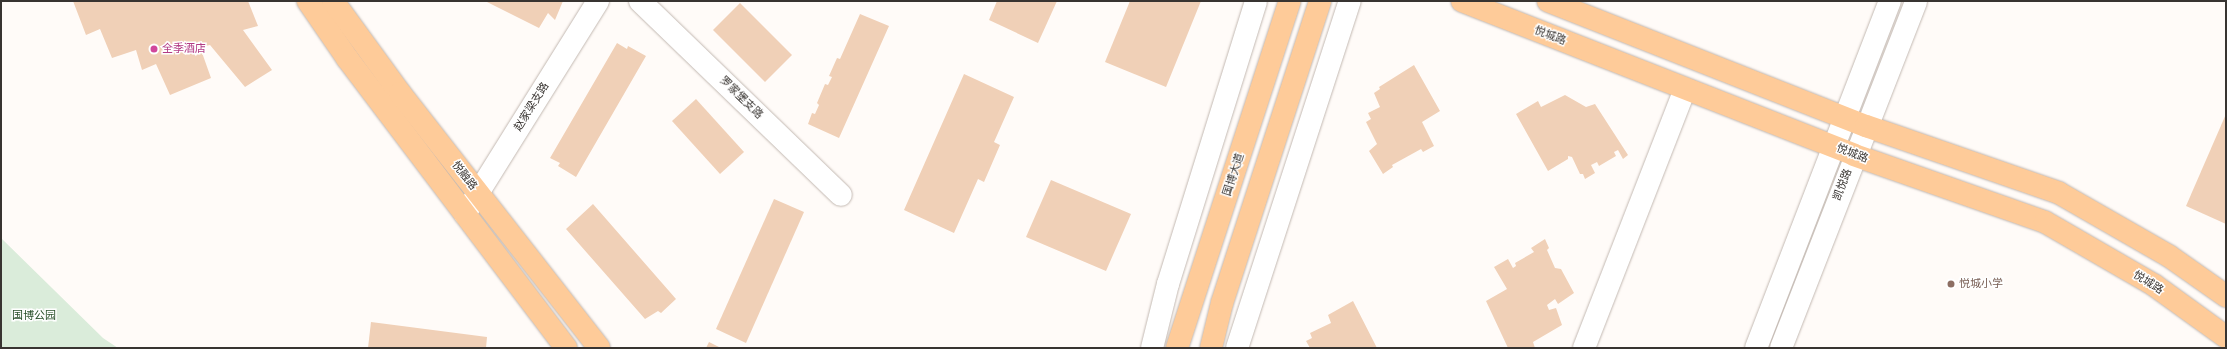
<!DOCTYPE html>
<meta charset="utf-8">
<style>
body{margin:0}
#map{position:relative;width:2227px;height:349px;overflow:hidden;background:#fffbf8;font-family:Roboto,"Noto Sans SC",sans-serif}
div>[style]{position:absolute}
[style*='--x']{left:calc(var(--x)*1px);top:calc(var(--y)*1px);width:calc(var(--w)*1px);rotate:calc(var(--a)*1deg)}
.green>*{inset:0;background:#daecda}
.building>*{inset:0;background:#f0d0b7}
.roads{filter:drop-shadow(0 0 1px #c3b9b2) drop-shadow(0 0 1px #c3b9b2)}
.minor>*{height:22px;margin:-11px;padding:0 11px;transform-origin:11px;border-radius:11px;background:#fff}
.major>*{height:22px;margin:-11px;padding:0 11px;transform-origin:11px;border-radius:11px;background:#fecb99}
.dots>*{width:11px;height:11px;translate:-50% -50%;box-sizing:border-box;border:2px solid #fff;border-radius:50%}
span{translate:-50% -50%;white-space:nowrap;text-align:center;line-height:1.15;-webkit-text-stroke:3px #fff;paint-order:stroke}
.street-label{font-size:11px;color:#383431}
.hotel-label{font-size:11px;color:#b23c85}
.left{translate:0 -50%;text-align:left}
.education-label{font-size:11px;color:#785e54}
.park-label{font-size:11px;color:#274f28}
.frame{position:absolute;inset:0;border:2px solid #383431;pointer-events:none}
</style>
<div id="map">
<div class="green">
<i style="clip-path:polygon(1px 238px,103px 338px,118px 348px,1px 348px)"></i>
</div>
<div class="building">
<i style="clip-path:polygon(73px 1px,248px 1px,258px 26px,243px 30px,272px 70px,245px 87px,210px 45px,200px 47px,211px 78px,170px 95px,156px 64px,142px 70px,136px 50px,112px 58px,100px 29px,86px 35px)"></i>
<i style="clip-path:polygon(485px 1px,563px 1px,555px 20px,548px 13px,539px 28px)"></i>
<i style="clip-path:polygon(997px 1px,1057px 1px,1038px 43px,989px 20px)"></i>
<i style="clip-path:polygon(1130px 1px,1201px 1px,1166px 87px,1105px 62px)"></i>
<i style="clip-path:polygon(740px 3px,792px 55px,765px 82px,713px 30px)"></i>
<i style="clip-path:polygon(860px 14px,889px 26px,839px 138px,808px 124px,812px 113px,815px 114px,819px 105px,817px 103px,825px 84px,828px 85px,832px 77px,829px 76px,837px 58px,840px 59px)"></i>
<i style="clip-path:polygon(617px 43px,627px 49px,628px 46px,646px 56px,576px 177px,558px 166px,560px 163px,550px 158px)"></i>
<i style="clip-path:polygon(1414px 65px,1440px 111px,1422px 122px,1434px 146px,1423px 152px,1421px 149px,1392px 165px,1393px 167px,1383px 174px,1369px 151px,1377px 144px,1366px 122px,1371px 119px,1368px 113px,1380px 107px,1374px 93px,1380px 89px,1379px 87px)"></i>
<i style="clip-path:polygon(964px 74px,1014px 97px,994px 142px,1000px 145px,984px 182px,978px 179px,954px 233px,904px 210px)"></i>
<i style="clip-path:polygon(1565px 95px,1586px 107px,1595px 104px,1628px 155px,1623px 159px,1618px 150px,1614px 152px,1616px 156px,1599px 166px,1597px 162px,1591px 165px,1595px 173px,1585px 179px,1583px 174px,1580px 174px,1572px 157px,1568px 156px,1568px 159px,1548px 171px,1516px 114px,1538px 101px,1541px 107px)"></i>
<i style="clip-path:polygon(696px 99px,744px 152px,720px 174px,672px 121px)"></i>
<i style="clip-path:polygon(2226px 114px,2226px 224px,2186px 206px)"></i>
<i style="clip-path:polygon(1051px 180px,1131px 214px,1106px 271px,1026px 237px)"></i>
<i style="clip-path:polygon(774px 199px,804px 212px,746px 343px,716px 329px)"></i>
<i style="clip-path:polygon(593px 204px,676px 299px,661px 313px,658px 311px,645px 319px,566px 229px)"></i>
<i style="clip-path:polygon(1545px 239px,1549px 248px,1547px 250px,1555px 268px,1561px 269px,1574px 293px,1558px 304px,1555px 299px,1547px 305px,1549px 310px,1556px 308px,1562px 325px,1533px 342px,1535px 348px,1508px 348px,1486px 301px,1507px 289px,1494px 267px,1508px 259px,1513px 268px,1516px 266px,1515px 263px,1534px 252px,1531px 248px)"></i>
<i style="clip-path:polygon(1353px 301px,1377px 348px,1310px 348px,1306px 341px,1312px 338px,1310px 333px,1331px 323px,1328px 315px)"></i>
<i style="clip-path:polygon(371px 322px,487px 337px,486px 348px,368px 348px)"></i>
<i style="clip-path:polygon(709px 342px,721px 348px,706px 348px)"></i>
</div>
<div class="roads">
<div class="minor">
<i style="--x:640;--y:1;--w:279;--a:44"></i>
<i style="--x:465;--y:214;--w:251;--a:-58"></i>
<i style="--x:1152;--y:348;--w:66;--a:-76"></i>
<i style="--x:1168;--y:284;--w:296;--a:-72.7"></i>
<i style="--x:1237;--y:348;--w:365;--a:-72"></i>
<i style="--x:1584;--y:348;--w:278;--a:-68.7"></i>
<i style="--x:1756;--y:348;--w:372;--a:-68.9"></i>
<i style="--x:1781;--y:348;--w:372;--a:-68.7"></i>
</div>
<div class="major">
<i style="--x:308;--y:1;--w:69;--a:55.6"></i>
<i style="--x:347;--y:58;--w:363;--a:52.9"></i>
<i style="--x:333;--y:1;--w:114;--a:53.9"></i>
<i style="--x:400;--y:93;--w:323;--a:52"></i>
<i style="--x:1462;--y:1;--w:421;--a:21.4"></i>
<i style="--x:1854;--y:155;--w:202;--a:19.3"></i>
<i style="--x:2045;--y:222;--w:126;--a:30"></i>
<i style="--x:2154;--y:285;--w:89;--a:35.8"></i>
<i style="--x:1548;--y:1;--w:342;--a:21.5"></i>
<i style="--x:1866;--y:126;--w:204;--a:19.1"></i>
<i style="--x:2059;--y:193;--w:127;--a:29.8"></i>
<i style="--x:2169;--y:256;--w:70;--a:35.1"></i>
<i style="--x:1177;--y:348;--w:365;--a:-72"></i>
<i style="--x:1211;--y:348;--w:46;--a:-76.3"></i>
<i style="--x:1222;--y:303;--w:318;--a:-72"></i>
</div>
</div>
<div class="dots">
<i style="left:154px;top:49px;background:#d1479c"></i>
<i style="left:1951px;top:284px;background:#8d6e63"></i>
</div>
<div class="street-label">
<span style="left:1550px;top:36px;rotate:21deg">悦城路</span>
<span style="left:741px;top:98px;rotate:44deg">罗家堡支路</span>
<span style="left:532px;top:107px;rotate:-58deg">赵家梁支路</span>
<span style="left:1852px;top:154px;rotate:21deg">悦城路</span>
<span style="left:1234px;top:175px;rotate:-72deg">国博大道</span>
<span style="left:464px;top:176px;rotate:52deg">悦融路</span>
<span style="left:1843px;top:185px;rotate:-69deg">凯悦路</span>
<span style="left:2148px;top:283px;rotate:32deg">悦城路</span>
</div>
<div class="hotel-label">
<span class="left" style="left:162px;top:49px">全季酒店</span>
</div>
<div class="education-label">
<span class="left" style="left:1959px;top:284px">悦城小学</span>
</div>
<div class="park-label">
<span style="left:34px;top:316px">国博公园</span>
</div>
<div class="frame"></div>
</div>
